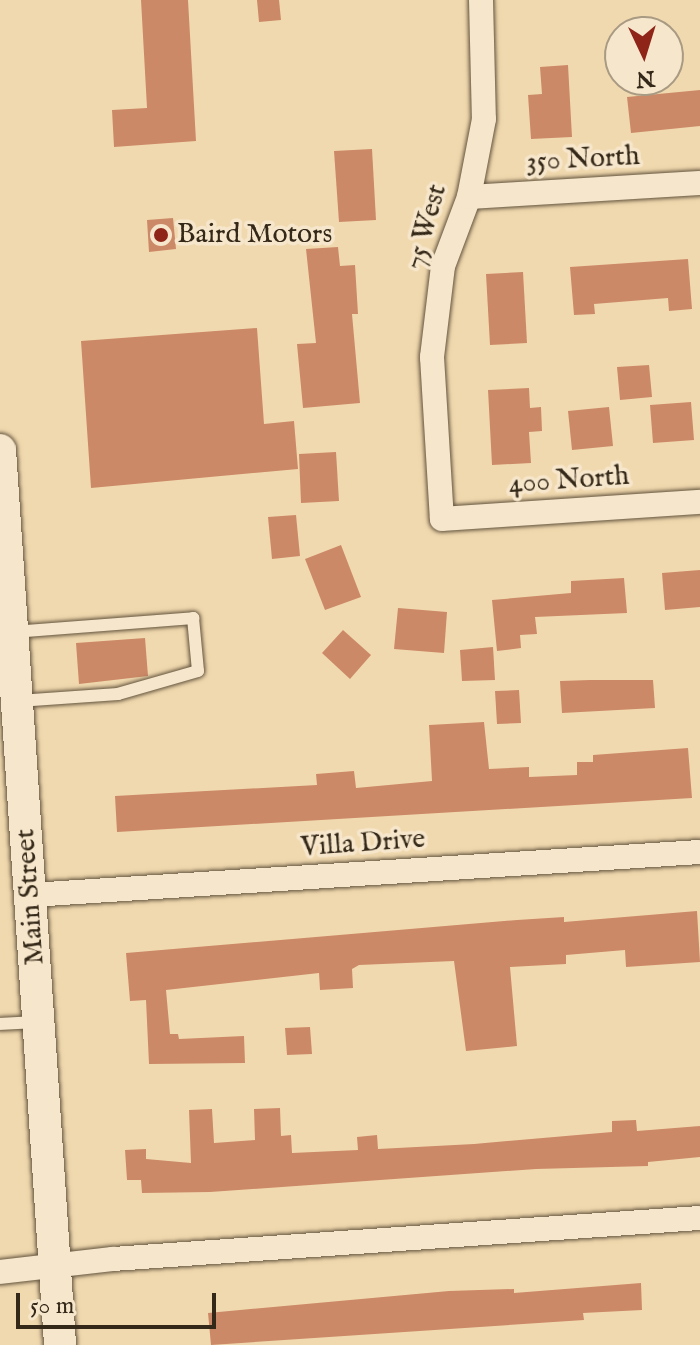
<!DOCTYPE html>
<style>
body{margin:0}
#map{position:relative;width:700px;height:1345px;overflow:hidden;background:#f1d9af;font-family:"IM FELL English",serif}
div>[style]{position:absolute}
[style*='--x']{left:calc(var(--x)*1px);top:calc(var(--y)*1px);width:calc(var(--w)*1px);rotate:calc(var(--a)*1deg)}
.building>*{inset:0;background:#cc8967}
.roads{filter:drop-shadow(0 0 2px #63543e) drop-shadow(0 0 2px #63543e)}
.lane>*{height:12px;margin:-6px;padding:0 6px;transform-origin:6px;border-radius:6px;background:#f6e6cb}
.street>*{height:24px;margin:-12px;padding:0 12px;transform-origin:12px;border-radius:12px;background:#f6e6cb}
.secondary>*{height:32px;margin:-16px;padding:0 16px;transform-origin:16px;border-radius:16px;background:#f6e6cb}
.dots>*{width:22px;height:22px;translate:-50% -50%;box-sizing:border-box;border:4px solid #f6e6cb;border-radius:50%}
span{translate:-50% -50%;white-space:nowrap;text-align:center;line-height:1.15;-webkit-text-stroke:7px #f6e6cb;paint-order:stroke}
.street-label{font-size:28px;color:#342818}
.poi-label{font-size:28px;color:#342818}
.left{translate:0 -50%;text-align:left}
.north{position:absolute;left:604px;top:16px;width:80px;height:80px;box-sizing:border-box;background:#f6e6cb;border:2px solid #a89a83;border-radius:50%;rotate:176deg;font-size:22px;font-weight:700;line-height:32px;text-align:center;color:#342818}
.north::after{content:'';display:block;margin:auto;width:28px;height:36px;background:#8f2418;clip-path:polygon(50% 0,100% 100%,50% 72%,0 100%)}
.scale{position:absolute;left:16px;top:1293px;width:200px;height:36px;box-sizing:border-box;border:4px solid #342818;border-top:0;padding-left:10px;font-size:24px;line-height:28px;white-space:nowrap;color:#342818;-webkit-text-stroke:6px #f6e6cb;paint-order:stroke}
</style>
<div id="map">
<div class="building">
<i style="clip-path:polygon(141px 0,188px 0,196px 141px,114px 147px,112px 110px,147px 108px)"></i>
<i style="clip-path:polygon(257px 0,279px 0,281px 20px,259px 22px)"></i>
<i style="clip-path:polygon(568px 65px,572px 137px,531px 139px,528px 95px,542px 94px,540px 67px)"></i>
<i style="clip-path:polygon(700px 90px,700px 126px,631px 133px,627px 97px)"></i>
<i style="clip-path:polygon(372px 149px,376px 220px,339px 222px,334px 151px)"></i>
<i style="clip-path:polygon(173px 218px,176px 249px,149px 252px,147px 220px)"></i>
<i style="clip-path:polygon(338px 247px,340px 266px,355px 265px,358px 314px,352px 314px,360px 403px,303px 408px,297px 344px,316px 343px,306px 249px)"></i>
<i style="clip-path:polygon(688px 259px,692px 309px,669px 311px,668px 298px,594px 304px,595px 314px,574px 315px,570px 267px)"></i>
<i style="clip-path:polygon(523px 272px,527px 343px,490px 345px,486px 274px)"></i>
<i style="clip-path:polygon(257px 328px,264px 424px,294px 421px,298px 469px,91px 488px,81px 341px)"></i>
<i style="clip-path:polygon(649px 365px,652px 397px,620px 400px,617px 367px)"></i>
<i style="clip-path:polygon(529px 388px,530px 408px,541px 407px,542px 431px,529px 432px,531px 463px,492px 465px,488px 390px)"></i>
<i style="clip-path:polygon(691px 402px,694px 440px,653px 443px,650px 405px)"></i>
<i style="clip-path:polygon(609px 407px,613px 446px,572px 450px,568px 411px)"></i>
<i style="clip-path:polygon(336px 452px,339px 501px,301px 503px,299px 454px)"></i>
<i style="clip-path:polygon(296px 515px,300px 556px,272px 559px,268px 517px)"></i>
<i style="clip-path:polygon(341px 545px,361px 597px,325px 610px,305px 559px)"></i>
<i style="clip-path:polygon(700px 570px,700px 607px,665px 610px,662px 573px)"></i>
<i style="clip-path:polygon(624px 578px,627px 613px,535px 617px,537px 634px,520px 635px,521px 648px,497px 651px,492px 600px,571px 593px,571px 581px)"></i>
<i style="clip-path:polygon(398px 608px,447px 612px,444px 653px,394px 649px)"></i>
<i style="clip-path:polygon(343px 630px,371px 655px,350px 679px,322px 653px)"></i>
<i style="clip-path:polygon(145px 638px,148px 676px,79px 684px,76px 643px)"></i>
<i style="clip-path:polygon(493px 647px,495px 680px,462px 681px,460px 650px)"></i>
<i style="clip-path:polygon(590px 680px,653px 680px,655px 708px,562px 713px,560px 681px)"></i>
<i style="clip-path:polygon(519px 690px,521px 723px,497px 724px,495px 691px)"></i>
<i style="clip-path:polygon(484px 722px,489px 769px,529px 767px,529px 777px,577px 775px,577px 762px,593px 762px,593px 755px,688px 748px,692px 798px,117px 832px,115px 796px,317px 785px,316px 774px,354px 771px,356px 788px,432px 781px,429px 725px)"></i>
<i style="clip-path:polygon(697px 911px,700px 962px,626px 967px,625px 950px,566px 955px,566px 964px,510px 967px,517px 1046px,466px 1051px,454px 961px,359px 965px,352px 969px,353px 988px,320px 990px,319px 973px,166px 990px,170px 1034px,178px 1034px,179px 1039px,244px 1036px,245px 1063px,149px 1064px,146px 1000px,130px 1001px,126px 953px,517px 920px,564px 917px,564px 922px)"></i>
<i style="clip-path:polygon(310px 1027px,312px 1054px,287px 1055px,285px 1028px)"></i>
<i style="clip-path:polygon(280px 1108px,281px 1136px,291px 1135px,292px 1153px,358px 1150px,357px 1137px,377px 1135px,378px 1149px,474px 1144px,612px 1132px,612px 1121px,636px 1120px,637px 1131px,700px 1126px,700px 1157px,648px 1162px,648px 1166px,536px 1169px,210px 1192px,142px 1193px,141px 1180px,127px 1180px,125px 1150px,146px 1149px,146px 1159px,191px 1163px,189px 1110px,212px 1109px,214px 1143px,255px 1140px,254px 1109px)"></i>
<i style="clip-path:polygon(641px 1283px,642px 1310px,583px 1313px,584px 1320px,211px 1345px,208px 1313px,449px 1291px,514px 1289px,514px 1293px)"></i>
</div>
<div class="roads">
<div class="lane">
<i style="--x:13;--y:632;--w:181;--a:-4.4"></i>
<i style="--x:193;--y:618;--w:53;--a:84.6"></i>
<i style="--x:198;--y:671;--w:83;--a:164"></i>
<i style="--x:118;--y:694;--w:100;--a:176"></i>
<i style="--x:0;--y:1024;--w:35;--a:-3"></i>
</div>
<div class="street">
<i style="--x:481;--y:0;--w:119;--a:88.6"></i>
<i style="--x:484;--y:119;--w:79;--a:100.9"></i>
<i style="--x:469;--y:197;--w:74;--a:110.6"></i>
<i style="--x:443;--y:266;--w:92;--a:96.9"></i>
<i style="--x:432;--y:357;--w:162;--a:86.5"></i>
<i style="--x:442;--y:519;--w:259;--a:-3.8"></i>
<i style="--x:469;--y:197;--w:231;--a:-3.5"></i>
<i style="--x:31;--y:895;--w:670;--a:-3.68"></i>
<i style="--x:0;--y:1272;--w:114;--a:-6.6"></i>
<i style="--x:113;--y:1259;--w:588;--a:-4"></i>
</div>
<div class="secondary">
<i style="--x:0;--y:450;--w:897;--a:86.16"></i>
</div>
</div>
<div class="dots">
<i style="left:161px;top:235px;background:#8f2418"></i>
</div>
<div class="street-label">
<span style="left:583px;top:160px;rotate:-3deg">350 North</span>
<span style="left:427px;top:227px;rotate:-74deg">75 West</span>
<span style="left:569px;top:481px;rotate:-4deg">400 North</span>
<span style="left:363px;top:844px;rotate:-4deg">Villa Drive</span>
<span style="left:31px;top:897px;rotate:-94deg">Main Street</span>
</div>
<div class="poi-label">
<span class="left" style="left:177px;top:235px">Baird Motors</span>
</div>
<div class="north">N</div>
<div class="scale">50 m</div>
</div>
